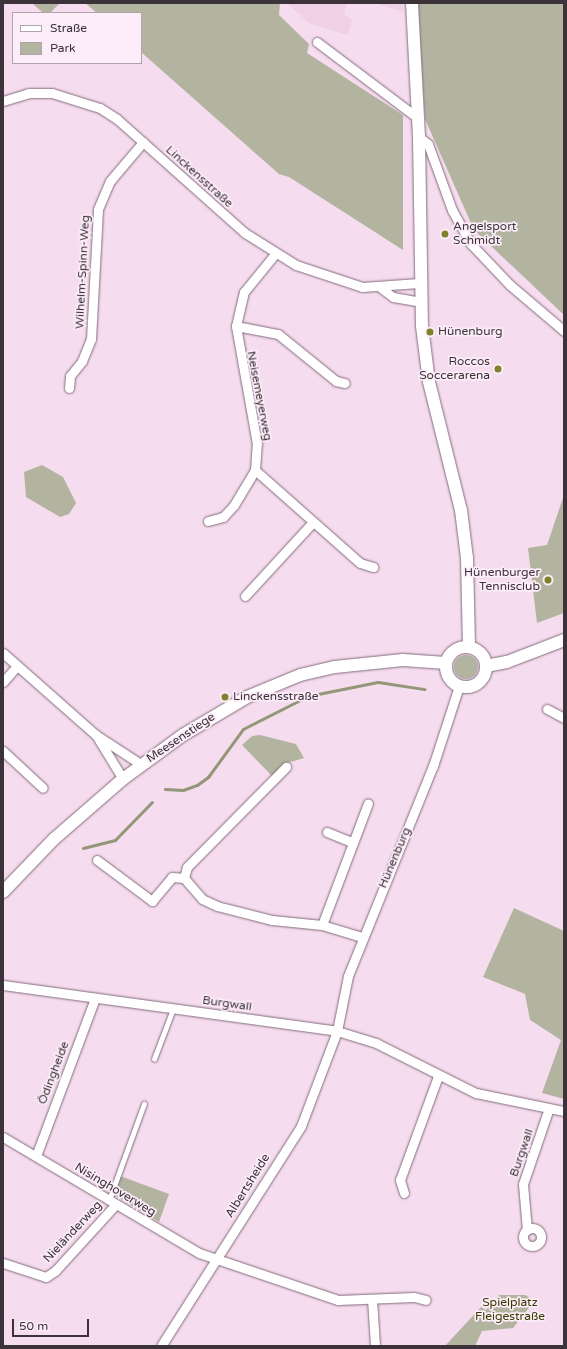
<!DOCTYPE html>
<meta charset="utf-8">
<style>
body{margin:0}
#map{position:relative;width:567px;height:1349px;overflow:hidden;background:#f5dcee;font-family:"Varela Round",sans-serif}
div>[style]{position:absolute}
[style*='--x']{left:calc(var(--x)*1px);top:calc(var(--y)*1px);width:calc(var(--w)*1px);rotate:calc(var(--a)*1deg)}
.built>*{inset:0;background:#f0d0e7}
.green>*{inset:0;background:#b2b4a0}
.round{border-radius:50%}
.stream>*{height:3px;margin:-1.5px;padding:0 1.5px;transform-origin:1.5px;border-radius:1.5px;background:#949678}
.roads{filter:drop-shadow(0 0 1px #826c7d) drop-shadow(0 0 1px #826c7d)}
.lane>*{height:4.5px;margin:-2.25px;padding:0 2.25px;transform-origin:2.25px;border-radius:2.25px;background:#fff}
.street>*{height:9px;margin:-4.5px;padding:0 4.5px;transform-origin:4.5px;border-radius:4.5px;background:#fff}
.street>.ring{margin:-4.5px;padding:0;box-sizing:content-box;background:none;border:9px solid #fff;border-radius:50%}
.secondary>*{height:12px;margin:-6px;padding:0 6px;transform-origin:6px;border-radius:6px;background:#fff}
.secondary>.ring{margin:-6px;padding:0;box-sizing:content-box;background:none;border:12px solid #fff;border-radius:50%}
.dots>*{width:11px;height:11px;translate:-50% -50%;box-sizing:border-box;border:2px solid #fcedf8;border-radius:50%}
span{translate:-50% -50%;white-space:nowrap;text-align:center;line-height:1.15;-webkit-text-stroke:3.5px #fcedf8;paint-order:stroke}
.street-label{font-size:12px;color:#3c333a}
.poi-label{font-size:12px;color:#3c333a}
.left{translate:0 -50%;text-align:left}
.right{translate:-100% -50%;text-align:right}
.park-label{font-size:12px;color:#393b02}
.frame{position:absolute;inset:0;border:4px solid #3c333a;pointer-events:none}
.legend{position:absolute;left:12px;top:12px;width:130px;height:52px;box-sizing:border-box;background:#fcedf8;border:1px solid #afa3ac;margin:0;padding:5px 7px;list-style:none;font-size:12px;color:#3c333a}
.legend li{display:flex;align-items:center;gap:8px;height:20px}
.legend b{width:20px;border:1px solid #afa3ac}
.scale{position:absolute;left:12px;top:1319px;width:77px;height:18px;box-sizing:border-box;border:2px solid #3c333a;border-top:0;padding-left:5px;font-size:12px;line-height:14px;white-space:nowrap;color:#3c333a;-webkit-text-stroke:3px #fcedf8;paint-order:stroke}
</style>
<div id="map">
<div class="built">
<i style="clip-path:polygon(287px 3px,347px 3px,344px 14px,352px 20px,348px 35px,309px 23px)"></i>
<i style="clip-path:polygon(374px 3px,402px 3px,403px 12px)"></i>
</div>
<div class="green">
<i style="clip-path:polygon(32px 3px,60px 3px,50px 13px,43px 13px)"></i>
<i style="clip-path:polygon(85px 3px,280px 3px,279px 15px,309px 44px,307px 53px,403px 115px,403px 250px,289px 177px,279px 174px,141px 52px,141px 13px,97px 13px)"></i>
<i style="clip-path:polygon(417px 3px,564px 3px,564px 315px,474px 230px,425px 119px)"></i>
<i style="clip-path:polygon(42px 465px,63px 477px,76px 503px,69px 514px,60px 517px,26px 497px,24px 472px)"></i>
<i style="clip-path:polygon(564px 495px,564px 613px,537px 623px,528px 548px,547px 545px)"></i>
<i class="round" style="left:454px;top:655px;width:24px;height:24px"></i>
<i style="clip-path:polygon(260px 735px,296px 744px,304px 758px,287px 763px,272px 776px,242px 745px,252px 736px)"></i>
<i style="clip-path:polygon(514px 908px,564px 931px,564px 1099px,542px 1093px,561px 1040px,530px 1020px,525px 994px,483px 977px)"></i>
<i style="clip-path:polygon(120px 1176px,169px 1194px,159px 1222px,113px 1194px)"></i>
<i style="clip-path:polygon(499px 1295px,525px 1295px,535px 1300px,513px 1328px,482px 1331px,475px 1346px,445px 1346px,481px 1307px,486px 1310px)"></i>
</div>
<div class="stream">
<i style="--x:165;--y:789;--w:18;--a:3"></i>
<i style="--x:183;--y:790;--w:15;--a:-20"></i>
<i style="--x:197;--y:785;--w:14;--a:-36"></i>
<i style="--x:208;--y:777;--w:59;--a:-53.9"></i>
<i style="--x:243;--y:729;--w:73;--a:-26.9"></i>
<i style="--x:308;--y:696;--w:71;--a:-11.3"></i>
<i style="--x:378;--y:682;--w:47;--a:8.7"></i>
<i style="--x:83;--y:848;--w:33;--a:-14"></i>
<i style="--x:115;--y:840;--w:53;--a:-45.8"></i>
</div>
<div class="roads">
<div class="lane">
<i style="--x:154;--y:1059;--w:53;--a:-69.2"></i>
<i style="--x:109;--y:1200;--w:102;--a:-70"></i>
</div>
<div class="street">
<i style="--x:317;--y:42;--w:126;--a:37"></i>
<i style="--x:3;--y:101;--w:27;--a:-17"></i>
<i style="--x:29;--y:93;--w:23;--a:0"></i>
<i style="--x:52;--y:93;--w:50;--a:17.4"></i>
<i style="--x:100;--y:108;--w:20;--a:33"></i>
<i style="--x:117;--y:119;--w:171;--a:41.7"></i>
<i style="--x:245;--y:233;--w:60;--a:32.1"></i>
<i style="--x:296;--y:265;--w:70;--a:18.4"></i>
<i style="--x:362;--y:287;--w:57;--a:-4"></i>
<i style="--x:419;--y:137;--w:11;--a:38"></i>
<i style="--x:428;--y:144;--w:70;--a:70"></i>
<i style="--x:452;--y:210;--w:39;--a:61"></i>
<i style="--x:471;--y:244;--w:57;--a:46.4"></i>
<i style="--x:510;--y:285;--w:71;--a:40.4"></i>
<i style="--x:381;--y:288;--w:15;--a:37"></i>
<i style="--x:393;--y:297;--w:27;--a:10"></i>
<i style="--x:236;--y:326;--w:43;--a:10.8"></i>
<i style="--x:278;--y:334;--w:75;--a:39"></i>
<i style="--x:336;--y:381;--w:9;--a:13"></i>
<i style="--x:69;--y:388;--w:12;--a:-85"></i>
<i style="--x:70;--y:376;--w:19;--a:-51"></i>
<i style="--x:82;--y:361;--w:24;--a:-68"></i>
<i style="--x:91;--y:339;--w:130;--a:-86.9"></i>
<i style="--x:98;--y:209;--w:30;--a:-67"></i>
<i style="--x:110;--y:181;--w:51;--a:-49.8"></i>
<i style="--x:255;--y:470;--w:140;--a:41.5"></i>
<i style="--x:360;--y:563;--w:14;--a:17"></i>
<i style="--x:208;--y:521;--w:16;--a:-15"></i>
<i style="--x:223;--y:517;--w:16;--a:-47"></i>
<i style="--x:234;--y:505;--w:41;--a:-59"></i>
<i style="--x:255;--y:470;--w:26;--a:-86"></i>
<i style="--x:257;--y:444;--w:120;--a:-100.1"></i>
<i style="--x:236;--y:326;--w:35;--a:-77"></i>
<i style="--x:244;--y:292;--w:49;--a:-50.8"></i>
<i style="--x:245;--y:596;--w:100;--a:-47.4"></i>
<i style="--x:3;--y:653;--w:124;--a:41.4"></i>
<i style="--x:96;--y:735;--w:55;--a:33.1"></i>
<i style="--x:3;--y:682;--w:21;--a:-49"></i>
<i style="--x:547;--y:709;--w:19;--a:28"></i>
<i style="--x:96;--y:735;--w:52;--a:58.5"></i>
<i style="--x:3;--y:751;--w:54;--a:42.8"></i>
<i style="--x:327;--y:832;--w:27;--a:22"></i>
<i style="--x:97;--y:860;--w:69;--a:36.7"></i>
<i style="--x:152;--y:901;--w:31;--a:-50"></i>
<i style="--x:172;--y:877;--w:12;--a:5"></i>
<i style="--x:184;--y:878;--w:11;--a:-75"></i>
<i style="--x:187;--y:867;--w:141;--a:-45.3"></i>
<i style="--x:184;--y:878;--w:28;--a:49"></i>
<i style="--x:202;--y:899;--w:17;--a:25"></i>
<i style="--x:217;--y:906;--w:57;--a:14.3"></i>
<i style="--x:272;--y:920;--w:50;--a:5.7"></i>
<i style="--x:322;--y:925;--w:42;--a:16.7"></i>
<i style="--x:322;--y:925;--w:130;--a:-69.3"></i>
<i style="--x:3;--y:985;--w:337;--a:7.8"></i>
<i style="--x:337;--y:1031;--w:41;--a:17.1"></i>
<i style="--x:376;--y:1043;--w:112;--a:26.6"></i>
<i style="--x:476;--y:1093;--w:90;--a:11.6"></i>
<i style="--x:3;--y:1137;--w:228;--a:30.6"></i>
<i style="--x:199;--y:1253;--w:147;--a:18.7"></i>
<i style="--x:338;--y:1300;--w:76;--a:-2.3"></i>
<i style="--x:414;--y:1297;--w:12;--a:14"></i>
<i style="--x:36;--y:1156;--w:169;--a:-69.5"></i>
<i style="--x:404;--y:1193;--w:14;--a:-107"></i>
<i style="--x:400;--y:1180;--w:111;--a:-69.9"></i>
<i class="ring" style="left:523px;top:1228px;width:9px;height:9px"></i>
<i style="--x:527;--y:1230;--w:46;--a:-95"></i>
<i style="--x:523;--y:1184;--w:80;--a:-71.1"></i>
<i style="--x:3;--y:1263;--w:45;--a:18"></i>
<i style="--x:46;--y:1277;--w:11;--a:-34"></i>
<i style="--x:55;--y:1271;--w:89;--a:-47.7"></i>
<i style="--x:372;--y:1299;--w:47;--a:86.3"></i>
<i style="--x:161;--y:1346;--w:261;--a:-57.5"></i>
<i style="--x:301;--y:1126;--w:102;--a:-69.2"></i>
<i style="--x:337;--y:1031;--w:56;--a:-78.7"></i>
<i style="--x:348;--y:976;--w:227;--a:-68"></i>
<i style="--x:433;--y:766;--w:84;--a:-72"></i>
</div>
<div class="secondary">
<i style="--x:412;--y:3;--w:134;--a:87"></i>
<i style="--x:419;--y:137;--w:189;--a:89.1"></i>
<i style="--x:422;--y:326;--w:56;--a:82.9"></i>
<i style="--x:429;--y:382;--w:132;--a:76"></i>
<i style="--x:461;--y:510;--w:48;--a:82.9"></i>
<i style="--x:467;--y:558;--w:89;--a:88.7"></i>
<i class="ring" style="left:446px;top:647px;width:28px;height:28px"></i>
<i style="--x:486;--y:666;--w:21;--a:-11"></i>
<i style="--x:507;--y:662;--w:61;--a:-21.1"></i>
<i style="--x:3;--y:892;--w:74;--a:-46.1"></i>
<i style="--x:54;--y:839;--w:91;--a:-41"></i>
<i style="--x:123;--y:779;--w:74;--a:-36.3"></i>
<i style="--x:183;--y:735;--w:74;--a:-30.7"></i>
<i style="--x:247;--y:697;--w:57;--a:-22.5"></i>
<i style="--x:300;--y:675;--w:36;--a:-13"></i>
<i style="--x:335;--y:667;--w:68;--a:-5.9"></i>
<i style="--x:403;--y:660;--w:43;--a:4"></i>
</div>
</div>
<div class="dots">
<i style="left:445px;top:234px;background:#7f812b"></i>
<i style="left:430px;top:332px;background:#7f812b"></i>
<i style="left:498px;top:369px;background:#7f812b"></i>
<i style="left:548px;top:580px;background:#7f812b"></i>
<i style="left:225px;top:697px;background:#7f812b"></i>
</div>
<div class="street-label">
<span style="left:199px;top:177px;rotate:42deg">Linckensstraße</span>
<span style="left:83px;top:272px;rotate:-87deg">Wilhelm-Spinn-Weg</span>
<span style="left:259px;top:396px;rotate:79deg">Neisemeyerweg</span>
<span style="left:181px;top:738px;rotate:-34deg">Meesenstiege</span>
<span style="left:395px;top:858px;rotate:-67deg">Hünenburg</span>
<span style="left:227px;top:1004px;rotate:8deg">Burgwall</span>
<span style="left:54px;top:1073px;rotate:-69deg">Ödingheide</span>
<span style="left:522px;top:1153px;rotate:-71deg">Burgwall</span>
<span style="left:248px;top:1186px;rotate:-58deg">Albertsheide</span>
<span style="left:115px;top:1190px;rotate:31deg">Nisinghoverweg</span>
<span style="left:73px;top:1232px;rotate:-47deg">Nieländerweg</span>
</div>
<div class="poi-label">
<span class="left" style="left:453px;top:234px">Angelsport<br>Schmidt</span>
<span class="left" style="left:438px;top:332px">Hünenburg</span>
<span class="right" style="left:490px;top:369px">Roccos<br>Soccerarena</span>
<span class="right" style="left:540px;top:580px">Hünenburger<br>Tennisclub</span>
<span class="left" style="left:233px;top:697px">Linckensstraße</span>
</div>
<div class="park-label">
<span style="left:510px;top:1310px">Spielplatz<br>Fleigestraße</span>
</div>
<div class="frame"></div>
<ul class="legend">
<li><b style="height:5px;background:#fff"></b>Straße</li>
<li><b style="height:11px;background:#b2b4a0"></b>Park</li>
</ul>
<div class="scale">50 m</div>
</div>
